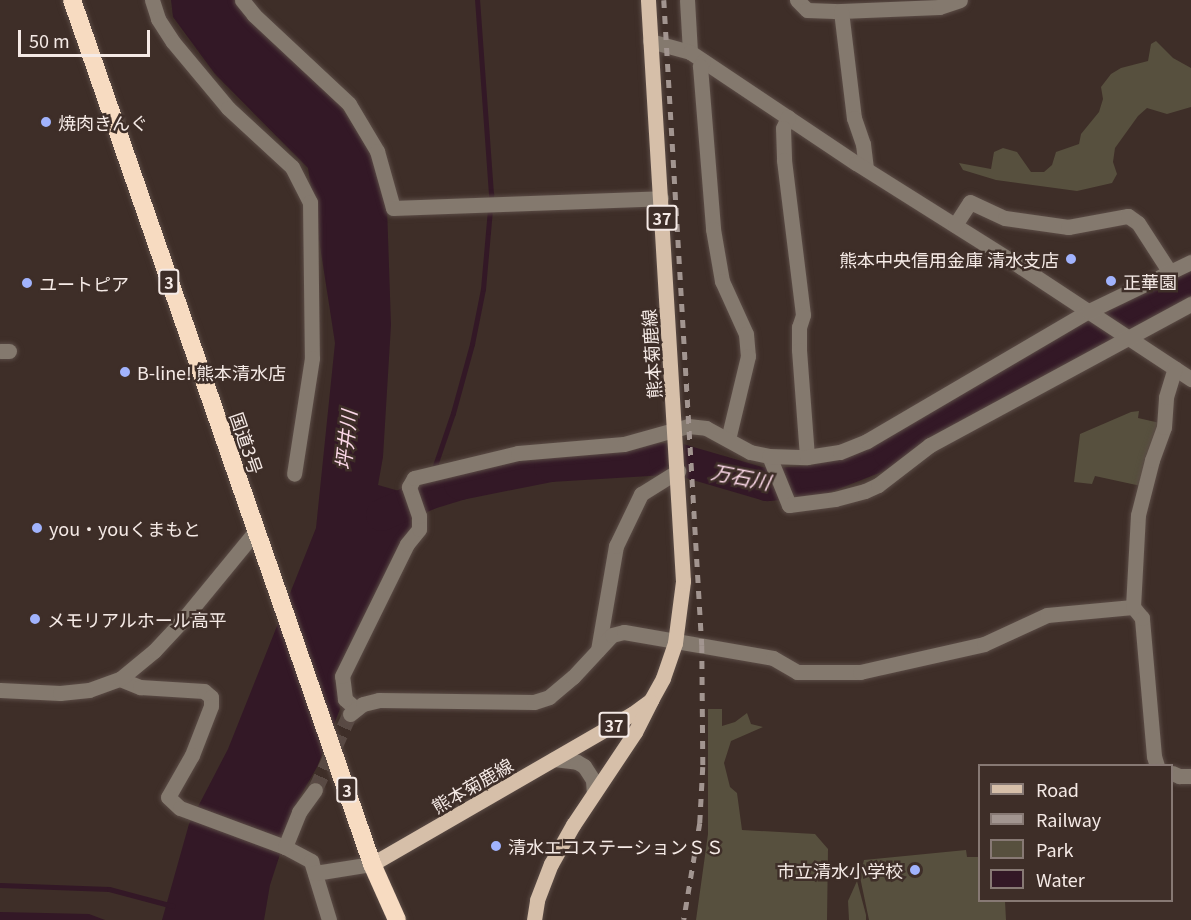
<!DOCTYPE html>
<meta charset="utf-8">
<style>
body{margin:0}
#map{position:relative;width:1191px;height:920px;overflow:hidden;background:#3e2e28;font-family:Georgia,"Noto Sans JP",serif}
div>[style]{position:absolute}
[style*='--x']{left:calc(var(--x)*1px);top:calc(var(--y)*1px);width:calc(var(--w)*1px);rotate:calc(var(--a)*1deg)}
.green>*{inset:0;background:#57503e}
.water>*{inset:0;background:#331826}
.stream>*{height:5px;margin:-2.5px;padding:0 2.5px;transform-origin:2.5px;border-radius:2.5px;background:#331826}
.river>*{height:32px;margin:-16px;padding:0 16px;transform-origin:16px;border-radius:16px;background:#331826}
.minor-tunnel>*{height:15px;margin-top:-7.5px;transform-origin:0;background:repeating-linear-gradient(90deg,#594a44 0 15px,transparent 0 23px)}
.roads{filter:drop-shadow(0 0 2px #5b4c46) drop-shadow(0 0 2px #5b4c46)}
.minor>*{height:15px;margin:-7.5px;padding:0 7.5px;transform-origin:7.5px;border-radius:7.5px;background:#84796e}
.major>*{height:15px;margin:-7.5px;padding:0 7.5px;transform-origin:7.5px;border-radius:7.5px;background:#d6bfa9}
.highway>*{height:18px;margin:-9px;padding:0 9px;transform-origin:9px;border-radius:9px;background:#f7dbc1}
.rail>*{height:4.5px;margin-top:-2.25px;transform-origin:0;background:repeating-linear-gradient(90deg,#a29590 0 8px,transparent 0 16px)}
.dots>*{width:16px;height:16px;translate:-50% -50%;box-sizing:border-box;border:3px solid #3e2e28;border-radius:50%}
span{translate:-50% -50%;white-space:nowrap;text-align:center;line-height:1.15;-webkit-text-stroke:5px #3e2e28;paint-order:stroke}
.shield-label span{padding:2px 4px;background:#3e2e28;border:2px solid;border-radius:4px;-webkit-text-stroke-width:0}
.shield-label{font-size:16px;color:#f5eae6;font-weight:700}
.poi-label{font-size:18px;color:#f5eae6}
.left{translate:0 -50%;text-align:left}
.right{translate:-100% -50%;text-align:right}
.street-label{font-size:18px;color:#f5eae6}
.water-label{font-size:20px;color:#fad6e6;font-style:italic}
.legend{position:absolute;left:978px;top:764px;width:195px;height:138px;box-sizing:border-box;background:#3e2e28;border:2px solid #877974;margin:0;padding:8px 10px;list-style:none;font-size:18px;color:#f5eae6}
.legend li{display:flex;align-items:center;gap:12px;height:30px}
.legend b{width:30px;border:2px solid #877974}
.scale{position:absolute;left:18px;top:30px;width:132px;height:27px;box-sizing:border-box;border:3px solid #f5eae6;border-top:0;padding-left:8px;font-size:18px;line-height:21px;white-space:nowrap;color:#f5eae6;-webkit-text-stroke:4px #3e2e28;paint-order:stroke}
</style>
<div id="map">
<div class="green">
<i style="clip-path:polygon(1156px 41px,1173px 58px,1191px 68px,1191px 107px,1167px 114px,1147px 108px,1138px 116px,1115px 148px,1113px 162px,1117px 174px,1112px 183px,1077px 191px,996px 180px,963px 170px,959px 163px,991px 169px,994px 152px,1003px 148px,1017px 152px,1031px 172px,1044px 172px,1052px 165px,1056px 152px,1079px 144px,1081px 134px,1099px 112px,1103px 99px,1101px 87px,1111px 74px,1121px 68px,1148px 61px,1151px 44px)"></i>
<i style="clip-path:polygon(1139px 411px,1138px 418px,1160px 423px,1141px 486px,1095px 476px,1092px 484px,1074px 482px,1080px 434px,1131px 412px)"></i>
<i style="clip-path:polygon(708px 709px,722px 709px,722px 726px,735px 722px,747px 713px,751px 724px,763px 727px,731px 741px,724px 763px,730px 787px,737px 793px,742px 830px,815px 834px,828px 849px,827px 920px,696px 920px,708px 834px)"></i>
<i style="clip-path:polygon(966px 850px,967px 857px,979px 857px,980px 900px,1005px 901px,1006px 920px,869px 920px,860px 877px,864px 860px)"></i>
<i style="clip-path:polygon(857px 881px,866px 915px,866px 920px,849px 920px,848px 901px)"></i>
</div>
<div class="water">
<i style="clip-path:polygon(171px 0,234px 0,251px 21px,339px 103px,372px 155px,387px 207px,391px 325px,383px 457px,378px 485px,406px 493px,412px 526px,335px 676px,340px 709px,317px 767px,297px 802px,270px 885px,264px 920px,162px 920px,189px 824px,228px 749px,316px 528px,335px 343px,308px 168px,215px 74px,173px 17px)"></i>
<i style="clip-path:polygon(0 912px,89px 914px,105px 920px,0 920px)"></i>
</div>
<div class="stream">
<i style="--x:428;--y:494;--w:8;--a:-90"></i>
<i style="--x:428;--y:486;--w:77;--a:-71.1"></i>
<i style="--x:453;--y:413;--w:72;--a:-74.6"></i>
<i style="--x:472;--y:344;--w:56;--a:-78.7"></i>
<i style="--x:483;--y:289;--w:57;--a:-85"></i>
<i style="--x:488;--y:232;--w:38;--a:-85"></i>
<i style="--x:491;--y:194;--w:195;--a:-94.1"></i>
<i style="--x:0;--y:885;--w:109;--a:2.1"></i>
<i style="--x:109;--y:889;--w:66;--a:14.9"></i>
</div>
<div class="river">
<i style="--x:382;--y:515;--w:51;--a:-24.5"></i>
<i style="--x:428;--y:494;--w:34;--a:-17"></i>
<i style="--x:460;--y:484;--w:92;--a:-11.3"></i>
<i style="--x:550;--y:466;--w:115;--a:-3.5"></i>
<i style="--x:665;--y:459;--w:16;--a:4"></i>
<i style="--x:681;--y:460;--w:90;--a:16.2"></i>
<i style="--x:767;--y:485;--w:48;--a:-4.8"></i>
<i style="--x:815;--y:481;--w:79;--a:-21.4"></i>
<i style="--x:889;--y:452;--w:318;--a:-29.6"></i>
<i style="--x:1165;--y:295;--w:28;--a:-19"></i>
</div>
<div class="minor-tunnel">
<i style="--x:315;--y:790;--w:84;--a:-65.3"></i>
</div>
<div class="roads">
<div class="minor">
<i style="--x:152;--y:0;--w:20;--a:72"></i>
<i style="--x:158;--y:19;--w:27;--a:57"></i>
<i style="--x:173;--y:42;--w:86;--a:50.2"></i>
<i style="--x:228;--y:108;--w:87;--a:42.7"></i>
<i style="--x:292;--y:167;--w:39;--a:63"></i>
<i style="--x:310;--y:202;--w:156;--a:89.3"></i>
<i style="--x:312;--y:358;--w:117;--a:98.8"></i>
<i style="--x:242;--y:0;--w:19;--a:51"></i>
<i style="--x:254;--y:15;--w:130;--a:43.1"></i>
<i style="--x:349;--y:104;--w:55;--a:59.2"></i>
<i style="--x:377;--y:151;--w:59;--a:74.3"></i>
<i style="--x:393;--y:208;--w:268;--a:-2.1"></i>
<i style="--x:687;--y:0;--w:52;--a:86.7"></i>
<i style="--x:797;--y:0;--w:14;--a:45"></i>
<i style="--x:807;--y:10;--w:34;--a:2"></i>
<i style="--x:841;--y:11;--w:98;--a:-2.3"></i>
<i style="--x:939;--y:7;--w:22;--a:-18"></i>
<i style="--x:841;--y:11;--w:108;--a:83.1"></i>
<i style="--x:854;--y:118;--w:28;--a:71"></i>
<i style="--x:863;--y:144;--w:25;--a:83"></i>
<i style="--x:650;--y:41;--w:41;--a:15.4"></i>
<i style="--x:690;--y:52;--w:200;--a:33.8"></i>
<i style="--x:856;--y:163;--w:195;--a:32.2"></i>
<i style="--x:1021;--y:267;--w:204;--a:33.4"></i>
<i style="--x:703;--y:61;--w:6;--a:121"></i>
<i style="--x:700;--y:66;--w:164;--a:85.4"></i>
<i style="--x:713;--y:229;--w:53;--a:80.2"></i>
<i style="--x:722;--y:281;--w:58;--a:65.6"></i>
<i style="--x:746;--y:334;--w:22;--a:85"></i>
<i style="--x:748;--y:356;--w:85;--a:103.5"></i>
<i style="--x:788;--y:117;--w:12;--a:114"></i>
<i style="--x:783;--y:128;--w:32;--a:88"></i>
<i style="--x:784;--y:160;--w:156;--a:83"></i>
<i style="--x:803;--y:315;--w:13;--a:108"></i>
<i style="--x:799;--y:327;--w:23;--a:90"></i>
<i style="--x:799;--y:350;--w:107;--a:85.7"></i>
<i style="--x:955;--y:225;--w:27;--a:-57"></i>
<i style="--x:970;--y:202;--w:38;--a:25"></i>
<i style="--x:1005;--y:218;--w:64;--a:8.1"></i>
<i style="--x:1068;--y:227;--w:61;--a:-10.4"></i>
<i style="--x:1128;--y:216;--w:12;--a:35"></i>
<i style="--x:1138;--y:223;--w:57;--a:57.1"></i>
<i style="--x:0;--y:351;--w:9;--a:0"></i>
<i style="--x:769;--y:456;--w:53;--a:67.8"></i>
<i style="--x:789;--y:505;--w:46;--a:-7.4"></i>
<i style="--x:835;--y:499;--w:31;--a:-15"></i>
<i style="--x:865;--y:491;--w:14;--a:-25"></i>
<i style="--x:878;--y:485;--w:66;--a:-37.6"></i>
<i style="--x:930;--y:445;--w:297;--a:-28.4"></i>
<i style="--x:598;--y:650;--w:106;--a:-80.2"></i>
<i style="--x:616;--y:546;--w:58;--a:-64.3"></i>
<i style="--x:641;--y:494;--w:44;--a:-31.9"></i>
<i style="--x:120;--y:679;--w:22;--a:22"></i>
<i style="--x:140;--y:687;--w:64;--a:3.6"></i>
<i style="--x:204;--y:691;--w:9;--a:41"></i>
<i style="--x:211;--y:697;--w:9;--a:90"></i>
<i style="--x:211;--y:706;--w:53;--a:111.2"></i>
<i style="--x:192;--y:755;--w:48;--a:119.7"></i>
<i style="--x:168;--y:797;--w:16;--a:43"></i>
<i style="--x:180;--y:808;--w:112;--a:20.4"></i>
<i style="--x:285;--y:847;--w:30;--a:28"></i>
<i style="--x:311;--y:861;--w:62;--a:73"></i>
<i style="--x:0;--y:690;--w:60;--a:2.9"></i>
<i style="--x:60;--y:693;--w:29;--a:-6"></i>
<i style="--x:89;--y:690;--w:33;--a:-20"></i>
<i style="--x:120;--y:679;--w:44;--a:-39.5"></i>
<i style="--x:154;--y:651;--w:40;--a:-47"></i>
<i style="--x:181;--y:622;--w:117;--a:-50.6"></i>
<i style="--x:356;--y:709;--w:15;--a:-138"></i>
<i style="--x:345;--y:699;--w:23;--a:-97"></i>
<i style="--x:342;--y:676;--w:147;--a:-63.8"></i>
<i style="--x:407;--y:544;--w:19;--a:-51"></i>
<i style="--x:419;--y:529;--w:13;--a:-90"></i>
<i style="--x:419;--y:516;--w:31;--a:-109"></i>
<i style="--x:409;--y:487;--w:10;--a:-61"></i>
<i style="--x:414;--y:478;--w:107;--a:-13.5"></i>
<i style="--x:518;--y:453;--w:106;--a:-4.9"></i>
<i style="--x:624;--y:444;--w:66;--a:-15.7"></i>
<i style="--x:688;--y:426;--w:18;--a:6"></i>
<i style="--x:706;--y:428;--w:50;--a:28.6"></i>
<i style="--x:750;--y:452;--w:19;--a:12"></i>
<i style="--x:769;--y:456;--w:38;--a:2"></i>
<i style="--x:807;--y:457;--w:33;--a:-9"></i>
<i style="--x:840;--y:452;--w:29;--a:-22"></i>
<i style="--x:867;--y:441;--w:257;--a:-30.4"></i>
<i style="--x:1089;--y:311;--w:113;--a:-25.7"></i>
<i style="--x:350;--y:714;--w:16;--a:-38"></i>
<i style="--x:363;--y:704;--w:16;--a:-14"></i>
<i style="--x:379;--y:700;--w:155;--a:0.7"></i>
<i style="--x:534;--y:702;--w:16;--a:-18"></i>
<i style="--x:549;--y:697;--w:31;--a:-40"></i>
<i style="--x:573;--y:677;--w:57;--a:-47.1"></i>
<i style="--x:612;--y:635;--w:12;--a:-14"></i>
<i style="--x:624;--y:632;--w:151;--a:9.9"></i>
<i style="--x:773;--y:658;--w:28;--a:30"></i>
<i style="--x:797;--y:672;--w:63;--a:0"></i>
<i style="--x:860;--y:672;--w:127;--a:-12.7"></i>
<i style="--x:984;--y:644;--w:69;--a:-24.7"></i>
<i style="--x:1047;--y:615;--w:86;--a:-5.3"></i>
<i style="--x:554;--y:759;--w:23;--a:7"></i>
<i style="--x:577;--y:762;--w:8;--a:30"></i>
<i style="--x:584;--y:766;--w:17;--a:57"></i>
<i style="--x:593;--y:780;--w:13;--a:86"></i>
<i style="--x:1157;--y:766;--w:10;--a:-107"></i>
<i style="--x:1154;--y:756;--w:139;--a:-95"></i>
<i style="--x:1142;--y:618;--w:14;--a:-129"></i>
<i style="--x:1133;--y:607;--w:92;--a:-86.9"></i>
<i style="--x:1138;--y:515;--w:57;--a:-75.7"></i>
<i style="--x:1152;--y:460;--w:35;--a:-70"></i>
<i style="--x:1164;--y:427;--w:30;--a:-86"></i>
<i style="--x:1166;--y:397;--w:30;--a:-73"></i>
<i style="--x:1172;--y:773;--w:8;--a:23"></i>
<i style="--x:1179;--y:776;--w:12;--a:0"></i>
<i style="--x:285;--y:847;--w:38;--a:-68"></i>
<i style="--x:299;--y:812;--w:27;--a:-54"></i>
<i style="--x:315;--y:873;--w:58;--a:-9"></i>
</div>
<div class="major">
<i style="--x:372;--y:864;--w:300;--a:-30"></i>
<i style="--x:632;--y:714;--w:24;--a:-36"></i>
<i style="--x:651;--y:700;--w:25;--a:-61"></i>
<i style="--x:663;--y:678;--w:37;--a:-71"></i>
<i style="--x:675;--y:643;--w:63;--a:-82.6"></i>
<i style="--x:683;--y:581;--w:582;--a:-93.45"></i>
<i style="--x:534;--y:920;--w:20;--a:-81"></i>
<i style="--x:537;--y:900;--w:39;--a:-69"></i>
<i style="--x:551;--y:864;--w:45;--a:-60.6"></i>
<i style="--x:573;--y:825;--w:112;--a:-56.3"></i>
<i style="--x:635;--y:732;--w:34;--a:-63"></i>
</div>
<div class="highway">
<i style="--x:72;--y:0;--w:915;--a:70.85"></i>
<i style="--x:372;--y:864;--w:61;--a:65.9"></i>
</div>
</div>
<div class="rail">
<i style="--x:664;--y:0;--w:646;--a:86.63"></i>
<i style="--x:702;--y:645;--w:122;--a:89.5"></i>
<i style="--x:703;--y:767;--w:56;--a:93.1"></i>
<i style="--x:700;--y:823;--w:98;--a:99.4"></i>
</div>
<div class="dots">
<i style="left:46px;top:122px;background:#a1b3fd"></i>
<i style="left:1071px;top:259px;background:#a1b3fd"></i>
<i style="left:1111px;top:281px;background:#a1b3fd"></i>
<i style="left:27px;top:283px;background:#a1b3fd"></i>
<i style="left:125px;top:372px;background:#a1b3fd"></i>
<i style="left:37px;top:528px;background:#a1b3fd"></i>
<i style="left:35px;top:619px;background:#a1b3fd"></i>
<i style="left:496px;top:846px;background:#a1b3fd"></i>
<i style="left:915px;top:870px;background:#a1b3fd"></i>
</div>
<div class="shield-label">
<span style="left:662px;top:218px">37</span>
<span style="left:169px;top:282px">3</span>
<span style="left:614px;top:725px">37</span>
<span style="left:347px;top:790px">3</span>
</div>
<div class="poi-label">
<span class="left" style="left:58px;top:122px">焼肉きんぐ</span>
<span class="right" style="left:1059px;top:259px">熊本中央信用金庫 清水支店</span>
<span class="left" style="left:1123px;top:281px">正華園</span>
<span class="left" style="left:39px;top:283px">ユートピア</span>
<span class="left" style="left:137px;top:372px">B-line! 熊本清水店</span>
<span class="left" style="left:49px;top:528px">you・youくまもと</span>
<span class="left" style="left:47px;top:619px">メモリアルホール高平</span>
<span class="left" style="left:508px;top:846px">清水エコステーションＳＳ</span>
<span class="right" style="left:903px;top:870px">市立清水小学校</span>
</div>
<div class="street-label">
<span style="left:651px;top:354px;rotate:-94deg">熊本菊鹿線</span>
<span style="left:247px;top:443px;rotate:71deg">国道3号</span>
<span style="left:472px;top:785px;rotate:-30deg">熊本菊鹿線</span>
</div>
<div class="water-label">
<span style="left:345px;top:440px;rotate:-84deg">坪井川</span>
<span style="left:741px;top:476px;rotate:11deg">万石川</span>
</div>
<ul class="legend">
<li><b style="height:8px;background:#d6bfa9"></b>Road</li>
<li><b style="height:8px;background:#a29590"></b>Railway</li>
<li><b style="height:16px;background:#57503e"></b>Park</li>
<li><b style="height:16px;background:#331826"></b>Water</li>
</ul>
<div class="scale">50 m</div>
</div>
